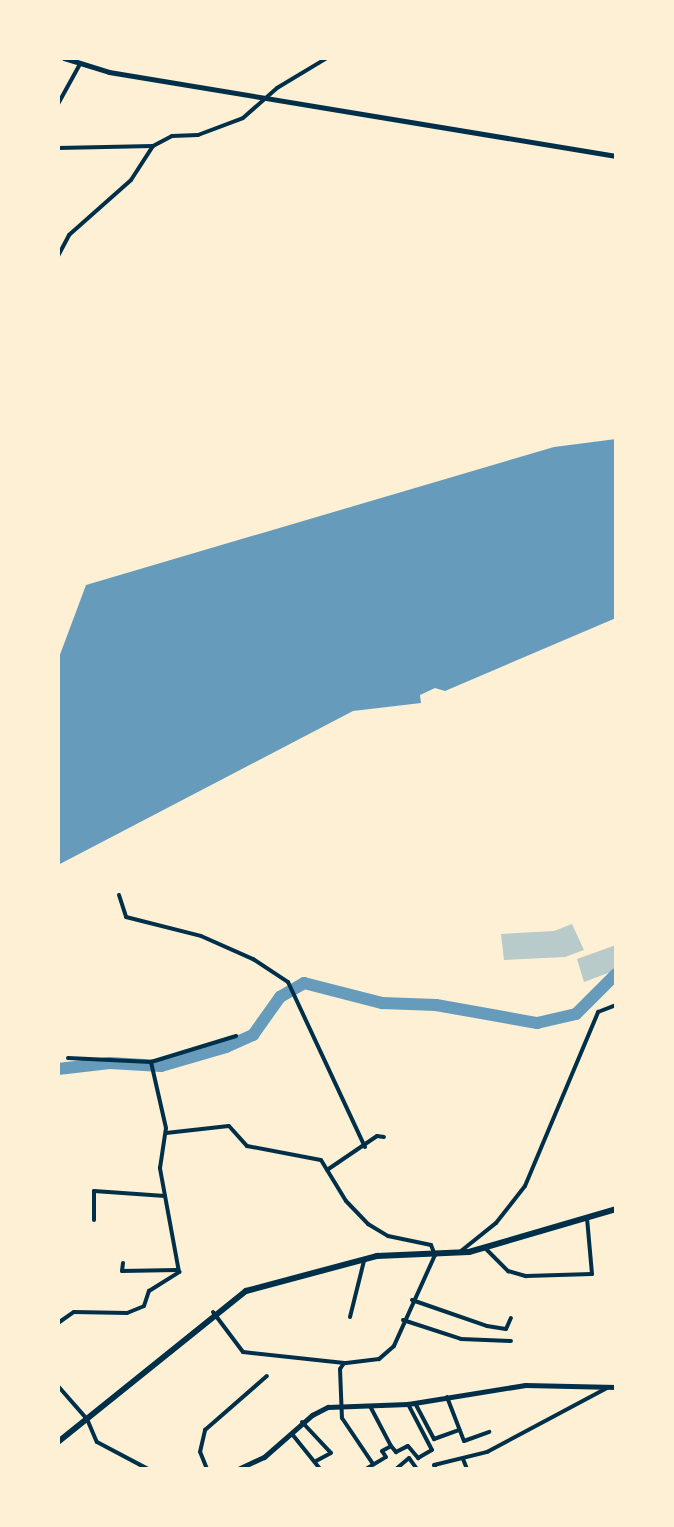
<!DOCTYPE html>
<style>
body{margin:0}
#map{position:relative;width:674px;height:1527px;overflow:hidden;background:#fdf0d5;font-family:"Alegreya Sans",sans-serif}
div>[style]{position:absolute}
[style*='--x']{left:calc(var(--x)*1px);top:calc(var(--y)*1px);width:calc(var(--w)*1px);rotate:calc(var(--a)*1deg)}
.green>*{inset:0;background:#b9caca}
.water>*{inset:0;background:#669bbc}
.river>*{height:12px;margin:-6px;padding:0 6px;transform-origin:6px;border-radius:6px;background:#669bbc}
.minor>*{height:4px;margin:-2px;padding:0 2px;transform-origin:2px;border-radius:2px;background:#003049}
.secondary>*{height:5px;margin:-2.5px;padding:0 2.5px;transform-origin:2.5px;border-radius:2.5px;background:#003049}
.trunk>*{height:6px;margin:-3px;padding:0 3px;transform-origin:3px;border-radius:3px;background:#003049}
span{translate:-50% -50%;white-space:nowrap;text-align:center;line-height:1.15;-webkit-text-stroke:6px #fdf0d5;paint-order:stroke}
.frame{position:absolute;inset:0;border:60px solid #fdf0d5;pointer-events:none}
</style>
<div id="map">
<div class="green">
<i style="clip-path:polygon(572px 924px,584px 950px,565px 957px,504px 960px,501px 934px,554px 931px)"></i>
<i style="clip-path:polygon(616px 945px,616px 970px,584px 982px,577px 959px)"></i>
</div>
<div class="water">
<i style="clip-path:polygon(616px 439px,616px 618px,445px 691px,435px 688px,420px 695px,421px 703px,353px 711px,58px 865px,58px 660px,86px 585px,554px 447px)"></i>
</div>
<div class="river">
<i style="--x:58;--y:1069;--w:52;--a:-6.6"></i>
<i style="--x:110;--y:1063;--w:51;--a:3.4"></i>
<i style="--x:161;--y:1066;--w:68;--a:-16.3"></i>
<i style="--x:226;--y:1047;--w:30;--a:-24"></i>
<i style="--x:253;--y:1035;--w:47;--a:-54.6"></i>
<i style="--x:280;--y:997;--w:28;--a:-30"></i>
<i style="--x:304;--y:983;--w:81;--a:14.4"></i>
<i style="--x:382;--y:1003;--w:54;--a:2.1"></i>
<i style="--x:436;--y:1005;--w:103;--a:10.1"></i>
<i style="--x:537;--y:1023;--w:40;--a:-13"></i>
<i style="--x:576;--y:1014;--w:57;--a:-45"></i>
</div>
<div class="minor">
<i style="--x:58;--y:104;--w:46;--a:-61.2"></i>
<i style="--x:58;--y:148;--w:95;--a:-1.2"></i>
<i style="--x:153;--y:146;--w:21;--a:-28"></i>
<i style="--x:172;--y:136;--w:26;--a:-2"></i>
<i style="--x:198;--y:135;--w:48;--a:-20.7"></i>
<i style="--x:243;--y:118;--w:45;--a:-41.4"></i>
<i style="--x:277;--y:88;--w:58;--a:-31"></i>
<i style="--x:58;--y:256;--w:24;--a:-62"></i>
<i style="--x:69;--y:235;--w:83;--a:-41.6"></i>
<i style="--x:131;--y:180;--w:40;--a:-57.1"></i>
<i style="--x:119;--y:895;--w:23;--a:72"></i>
<i style="--x:126;--y:917;--w:77;--a:14.2"></i>
<i style="--x:201;--y:936;--w:57;--a:23.9"></i>
<i style="--x:253;--y:959;--w:42;--a:33.3"></i>
<i style="--x:288;--y:982;--w:182;--a:65"></i>
<i style="--x:68;--y:1058;--w:83;--a:2.8"></i>
<i style="--x:151;--y:1062;--w:89;--a:-17"></i>
<i style="--x:166;--y:1133;--w:63;--a:-6.3"></i>
<i style="--x:229;--y:1126;--w:27;--a:48"></i>
<i style="--x:247;--y:1146;--w:75;--a:10.7"></i>
<i style="--x:321;--y:1160;--w:48;--a:58.6"></i>
<i style="--x:346;--y:1201;--w:32;--a:46"></i>
<i style="--x:368;--y:1224;--w:23;--a:31"></i>
<i style="--x:388;--y:1236;--w:44;--a:11.8"></i>
<i style="--x:431;--y:1245;--w:11;--a:68"></i>
<i style="--x:435;--y:1255;--w:100;--a:114.3"></i>
<i style="--x:394;--y:1346;--w:20;--a:139"></i>
<i style="--x:379;--y:1359;--w:35;--a:173"></i>
<i style="--x:344;--y:1363;--w:7;--a:124"></i>
<i style="--x:340;--y:1369;--w:49;--a:87.7"></i>
<i style="--x:342;--y:1418;--w:55;--a:56"></i>
<i style="--x:327;--y:1170;--w:60;--a:-34.2"></i>
<i style="--x:377;--y:1136;--w:7;--a:8"></i>
<i style="--x:94;--y:1220;--w:29;--a:-90"></i>
<i style="--x:94;--y:1191;--w:71;--a:4"></i>
<i style="--x:485;--y:1248;--w:33;--a:45"></i>
<i style="--x:508;--y:1271;--w:19;--a:16"></i>
<i style="--x:526;--y:1276;--w:66;--a:-1.7"></i>
<i style="--x:592;--y:1274;--w:56;--a:-95.1"></i>
<i style="--x:461;--y:1251;--w:45;--a:-38.7"></i>
<i style="--x:496;--y:1223;--w:47;--a:-51.9"></i>
<i style="--x:525;--y:1186;--w:189;--a:-67.2"></i>
<i style="--x:598;--y:1012;--w:19;--a:-21"></i>
<i style="--x:123;--y:1263;--w:8;--a:97"></i>
<i style="--x:122;--y:1271;--w:55;--a:-1"></i>
<i style="--x:412;--y:1300;--w:79;--a:19.1"></i>
<i style="--x:487;--y:1326;--w:19;--a:9"></i>
<i style="--x:506;--y:1329;--w:12;--a:-66"></i>
<i style="--x:213;--y:1312;--w:50;--a:53.1"></i>
<i style="--x:243;--y:1352;--w:102;--a:6.2"></i>
<i style="--x:350;--y:1317;--w:58;--a:-76"></i>
<i style="--x:403;--y:1320;--w:61;--a:18.1"></i>
<i style="--x:461;--y:1339;--w:50;--a:2.3"></i>
<i style="--x:58;--y:1323;--w:19;--a:-35"></i>
<i style="--x:74;--y:1312;--w:53;--a:1.1"></i>
<i style="--x:127;--y:1313;--w:18;--a:-22"></i>
<i style="--x:144;--y:1306;--w:16;--a:-72"></i>
<i style="--x:149;--y:1291;--w:36;--a:-32"></i>
<i style="--x:179;--y:1272;--w:106;--a:-100.4"></i>
<i style="--x:160;--y:1168;--w:40;--a:-81.5"></i>
<i style="--x:166;--y:1128;--w:68;--a:-102.8"></i>
<i style="--x:58;--y:1386;--w:44;--a:48.7"></i>
<i style="--x:87;--y:1419;--w:25;--a:67"></i>
<i style="--x:97;--y:1442;--w:58;--a:27.9"></i>
<i style="--x:447;--y:1397;--w:47;--a:68.9"></i>
<i style="--x:464;--y:1441;--w:27;--a:-20"></i>
<i style="--x:415;--y:1403;--w:41;--a:62.2"></i>
<i style="--x:434;--y:1439;--w:27;--a:-20"></i>
<i style="--x:370;--y:1406;--w:45;--a:62.3"></i>
<i style="--x:302;--y:1422;--w:42;--a:46.9"></i>
<i style="--x:331;--y:1453;--w:17;--a:152"></i>
<i style="--x:292;--y:1434;--w:45;--a:51.3"></i>
<i style="--x:463;--y:1459;--w:11;--a:68"></i>
<i style="--x:207;--y:1469;--w:18;--a:-112"></i>
<i style="--x:200;--y:1452;--w:23;--a:-77"></i>
<i style="--x:205;--y:1430;--w:82;--a:-41.1"></i>
<i style="--x:366;--y:1469;--w:23;--a:-31"></i>
<i style="--x:386;--y:1457;--w:7;--a:-124"></i>
<i style="--x:382;--y:1451;--w:10;--a:-29"></i>
<i style="--x:391;--y:1446;--w:8;--a:50"></i>
<i style="--x:396;--y:1452;--w:13;--a:-27"></i>
<i style="--x:408;--y:1446;--w:16;--a:50"></i>
<i style="--x:418;--y:1458;--w:16;--a:-30"></i>
<i style="--x:432;--y:1450;--w:52;--a:-117.6"></i>
<i style="--x:396;--y:1469;--w:17;--a:-40"></i>
<i style="--x:409;--y:1458;--w:14;--a:54"></i>
<i style="--x:436;--y:1469;--w:4;--a:-117"></i>
<i style="--x:434;--y:1465;--w:55;--a:-13.8"></i>
<i style="--x:487;--y:1452;--w:136;--a:-28.1"></i>
</div>
<div class="secondary">
<i style="--x:64;--y:58;--w:47;--a:17.3"></i>
<i style="--x:109;--y:72;--w:514;--a:9.41"></i>
<i style="--x:238;--y:1469;--w:29;--a:-25"></i>
<i style="--x:264;--y:1457;--w:64;--a:-41.2"></i>
<i style="--x:312;--y:1415;--w:18;--a:-27"></i>
<i style="--x:328;--y:1407;--w:80;--a:-2.1"></i>
<i style="--x:408;--y:1404;--w:119;--a:-9.2"></i>
<i style="--x:525;--y:1385;--w:91;--a:1.3"></i>
</div>
<div class="trunk">
<i style="--x:58;--y:1442;--w:241;--a:-38.8"></i>
<i style="--x:246;--y:1291;--w:136;--a:-15"></i>
<i style="--x:377;--y:1256;--w:92;--a:-2.5"></i>
<i style="--x:469;--y:1252;--w:153;--a:-16.3"></i>
</div>
<div class="frame"></div>
</div>
